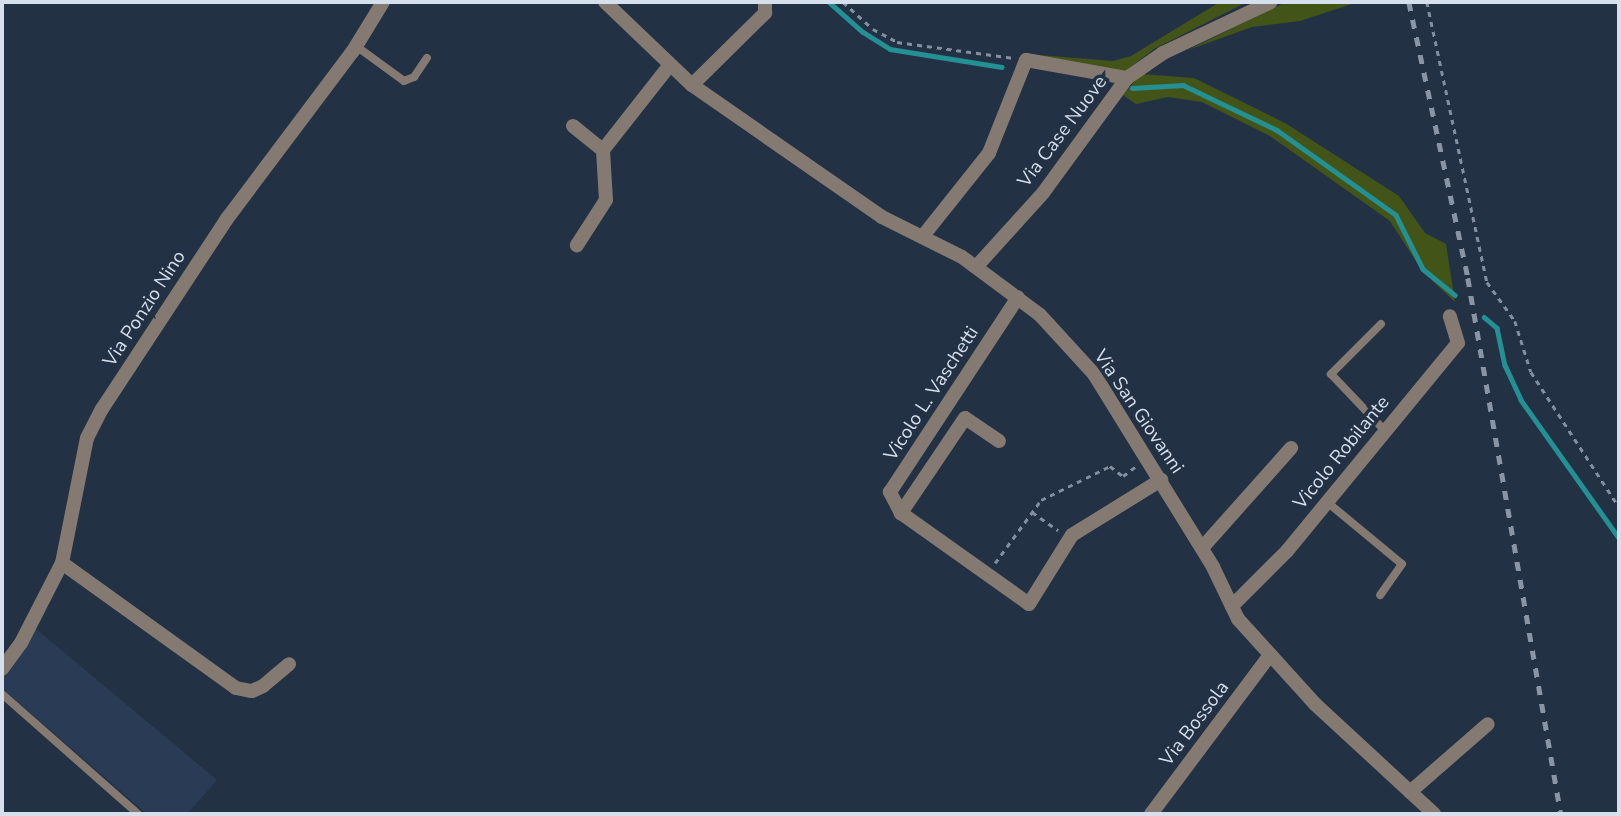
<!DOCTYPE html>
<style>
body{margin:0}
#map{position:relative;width:1621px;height:816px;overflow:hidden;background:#233145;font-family:"Nunito Sans",sans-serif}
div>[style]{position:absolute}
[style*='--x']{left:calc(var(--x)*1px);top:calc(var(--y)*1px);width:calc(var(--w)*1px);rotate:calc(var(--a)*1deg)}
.built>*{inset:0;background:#2a3c55}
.green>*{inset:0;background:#435419}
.stream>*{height:4.5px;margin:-2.25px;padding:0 2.25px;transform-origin:2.25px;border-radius:2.25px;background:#239094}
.path>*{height:2.5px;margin-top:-1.25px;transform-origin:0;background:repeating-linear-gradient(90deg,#8490a0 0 5px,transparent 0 10px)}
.lane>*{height:8px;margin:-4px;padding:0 4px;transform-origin:4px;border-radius:4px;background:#857a72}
.street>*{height:14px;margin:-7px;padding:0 7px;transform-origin:7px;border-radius:7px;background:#857a72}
.rail>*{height:4.5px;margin-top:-2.25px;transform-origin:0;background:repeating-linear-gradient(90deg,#8994a4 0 9px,transparent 0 18px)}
span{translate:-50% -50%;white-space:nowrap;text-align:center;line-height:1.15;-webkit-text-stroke:7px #233145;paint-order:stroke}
.street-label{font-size:19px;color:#d6dfec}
.frame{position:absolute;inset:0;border:4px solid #d6dfec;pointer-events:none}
</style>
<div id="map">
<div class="built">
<i style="clip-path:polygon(35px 628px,217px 780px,187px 814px,147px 814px,2px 688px,2px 675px)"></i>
</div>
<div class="green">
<i style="clip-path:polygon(1220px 2px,1247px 2px,1154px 49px,1124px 72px,1027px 54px,1113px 61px,1131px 56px)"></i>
<i style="clip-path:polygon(1286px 2px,1358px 2px,1300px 21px,1252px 27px,1188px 50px)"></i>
<i style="clip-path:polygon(1141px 74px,1194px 78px,1285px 123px,1399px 196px,1425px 233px,1446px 244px,1455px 302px,1423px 272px,1390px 221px,1270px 136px,1202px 102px,1168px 97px,1136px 104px,1123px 95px)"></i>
</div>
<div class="stream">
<i style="--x:829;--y:2;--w:45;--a:41.4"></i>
<i style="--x:863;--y:32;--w:32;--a:32"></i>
<i style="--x:890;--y:49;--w:113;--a:9.1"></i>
<i style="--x:1132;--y:88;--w:51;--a:-3.4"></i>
<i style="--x:1183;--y:85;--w:104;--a:25.6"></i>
<i style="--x:1277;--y:130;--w:146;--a:35.5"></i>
<i style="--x:1396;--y:215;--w:60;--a:63.4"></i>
<i style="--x:1423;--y:269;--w:41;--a:39.1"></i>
<i style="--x:1484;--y:317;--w:17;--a:40"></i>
<i style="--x:1497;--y:328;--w:38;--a:78"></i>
<i style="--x:1505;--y:365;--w:38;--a:65"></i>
<i style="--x:1521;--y:400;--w:169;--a:54.6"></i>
</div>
<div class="path">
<i style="--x:843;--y:2;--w:40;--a:42"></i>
<i style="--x:873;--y:29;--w:27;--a:28"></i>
<i style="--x:897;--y:42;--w:118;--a:7.8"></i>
<i style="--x:1427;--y:2;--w:286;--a:77.9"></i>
<i style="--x:1487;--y:282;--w:48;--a:54.3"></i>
<i style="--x:1515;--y:321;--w:53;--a:72.6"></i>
<i style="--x:1531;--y:372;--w:161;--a:56.9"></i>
<i style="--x:1032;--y:512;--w:32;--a:35"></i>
<i style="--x:995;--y:563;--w:78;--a:-53.9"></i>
<i style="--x:1041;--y:500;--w:77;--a:-26.2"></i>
<i style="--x:1110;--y:466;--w:16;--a:38"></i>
<i style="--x:1123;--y:476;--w:15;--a:-37"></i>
</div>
<div class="lane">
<i style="--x:356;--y:46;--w:59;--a:36.1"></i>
<i style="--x:404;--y:81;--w:11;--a:-22"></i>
<i style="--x:414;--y:77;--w:23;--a:-56"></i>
<i style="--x:1381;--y:324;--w:71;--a:135"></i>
<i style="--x:1331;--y:374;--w:79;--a:46.5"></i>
<i style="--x:1327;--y:502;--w:97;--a:39.6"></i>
<i style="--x:1402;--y:564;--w:38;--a:125"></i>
<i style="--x:2;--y:694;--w:181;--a:41.4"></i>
</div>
<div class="street">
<i style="--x:605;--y:2;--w:120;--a:43.7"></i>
<i style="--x:692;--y:85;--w:231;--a:34.8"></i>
<i style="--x:882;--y:217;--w:89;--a:26.6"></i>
<i style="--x:962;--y:257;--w:97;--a:36.6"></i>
<i style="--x:1040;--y:315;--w:80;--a:47.5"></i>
<i style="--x:1094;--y:374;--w:227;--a:58.3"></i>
<i style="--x:1213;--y:567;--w:58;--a:64.3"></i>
<i style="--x:1238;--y:619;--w:115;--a:47.8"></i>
<i style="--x:1315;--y:704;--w:162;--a:42.7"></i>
<i style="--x:692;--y:85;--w:103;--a:-44.6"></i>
<i style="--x:765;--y:13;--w:11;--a:-90"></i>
<i style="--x:573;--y:126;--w:38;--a:39"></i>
<i style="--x:603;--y:150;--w:50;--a:86.6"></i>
<i style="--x:606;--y:200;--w:54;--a:122.8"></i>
<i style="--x:603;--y:150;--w:107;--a:-51.8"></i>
<i style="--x:923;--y:236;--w:106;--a:-51.5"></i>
<i style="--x:989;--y:153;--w:100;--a:-68.3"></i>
<i style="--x:1026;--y:60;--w:103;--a:10.1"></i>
<i style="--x:976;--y:267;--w:100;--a:-47.8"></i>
<i style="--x:1043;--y:193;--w:142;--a:-53.9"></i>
<i style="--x:1127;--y:78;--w:44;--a:-34.8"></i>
<i style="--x:1163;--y:53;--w:119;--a:-25.3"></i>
<i style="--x:999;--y:441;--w:41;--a:-145.9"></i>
<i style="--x:965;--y:418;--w:115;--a:124"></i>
<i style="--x:901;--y:513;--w:157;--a:35.4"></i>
<i style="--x:1029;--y:604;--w:81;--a:-58.1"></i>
<i style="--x:1072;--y:535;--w:105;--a:-31.7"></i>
<i style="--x:901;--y:513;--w:24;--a:-118"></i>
<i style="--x:890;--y:492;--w:233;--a:-56.7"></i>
<i style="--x:1202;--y:548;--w:134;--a:-48.3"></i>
<i style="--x:62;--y:563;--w:214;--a:35.7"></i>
<i style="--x:236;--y:688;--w:16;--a:11"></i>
<i style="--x:252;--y:691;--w:12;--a:-24"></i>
<i style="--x:263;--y:686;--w:34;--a:-40"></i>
<i style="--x:1232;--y:606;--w:78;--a:-45"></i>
<i style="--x:1287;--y:551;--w:269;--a:-50.6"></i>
<i style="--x:1458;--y:343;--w:28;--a:-107"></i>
<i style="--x:2;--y:669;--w:32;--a:-54"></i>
<i style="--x:21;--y:643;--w:90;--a:-62.9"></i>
<i style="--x:62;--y:563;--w:127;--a:-78.7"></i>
<i style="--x:87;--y:438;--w:33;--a:-63"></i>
<i style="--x:102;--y:409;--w:226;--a:-56.7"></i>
<i style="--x:226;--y:220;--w:211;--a:-53.1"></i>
<i style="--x:353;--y:51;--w:57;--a:-58.5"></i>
<i style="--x:1410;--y:792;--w:103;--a:-41.1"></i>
<i style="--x:1151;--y:814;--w:199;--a:-53.2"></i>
</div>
<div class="rail">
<i style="--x:1409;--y:2;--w:282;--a:77.9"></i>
<i style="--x:1468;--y:278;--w:544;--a:80.16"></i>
</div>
<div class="street-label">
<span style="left:1063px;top:132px;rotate:-53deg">Via Case Nuove</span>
<span style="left:145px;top:309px;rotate:-57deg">Via Ponzio Nino</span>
<span style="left:932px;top:394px;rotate:-57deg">Vicolo L. Vaschetti</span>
<span style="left:1138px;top:412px;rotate:56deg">Via San Giovanni</span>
<span style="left:1342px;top:453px;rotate:-51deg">Vicolo Robilante</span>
<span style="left:1195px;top:724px;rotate:-53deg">Via Bossola</span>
</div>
<div class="frame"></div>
</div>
